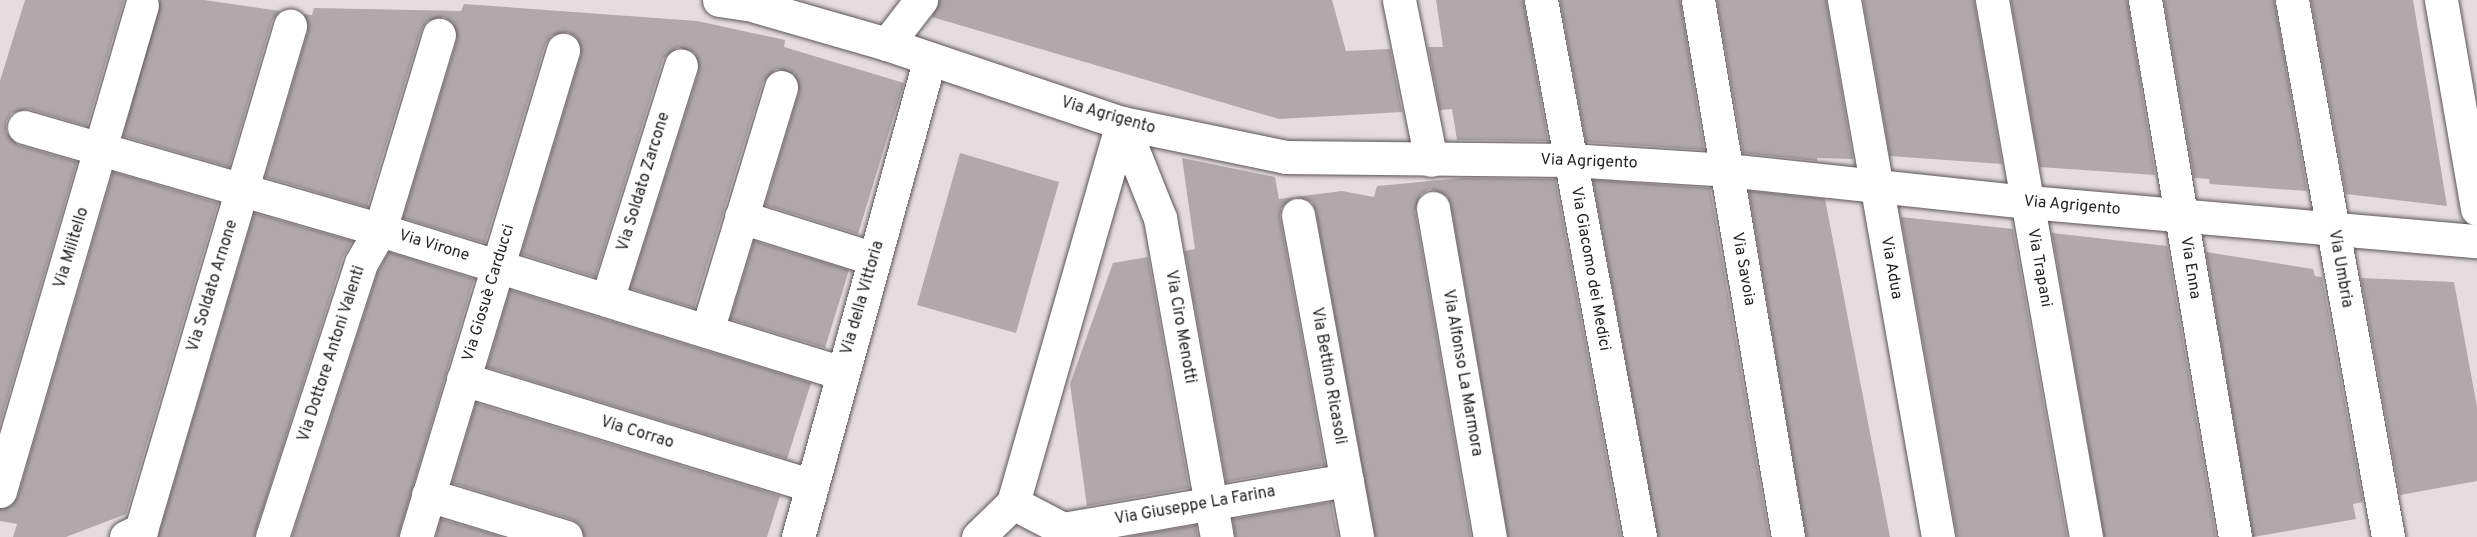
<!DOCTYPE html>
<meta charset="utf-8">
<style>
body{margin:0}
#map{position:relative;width:2477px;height:537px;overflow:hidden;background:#e5dce0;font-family:Overpass,sans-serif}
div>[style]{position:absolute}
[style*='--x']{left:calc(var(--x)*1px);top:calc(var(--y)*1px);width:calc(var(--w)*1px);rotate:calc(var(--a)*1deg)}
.building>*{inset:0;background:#b0a8ab}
.roads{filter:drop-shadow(0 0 2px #5c5558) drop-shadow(0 0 2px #5c5558)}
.minor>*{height:33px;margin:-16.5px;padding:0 16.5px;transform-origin:16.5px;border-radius:16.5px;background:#fff}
span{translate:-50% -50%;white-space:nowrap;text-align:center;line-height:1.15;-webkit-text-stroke:5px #fff;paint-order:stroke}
.street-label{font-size:16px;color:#221f21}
</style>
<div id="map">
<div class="building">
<i style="clip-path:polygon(25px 0,124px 0,87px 126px,29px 109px,11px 113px,6px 122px,6px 132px,18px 145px,77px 162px,0 424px,0 81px)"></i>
<i style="clip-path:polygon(160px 0,204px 0,280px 11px,272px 21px,229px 167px,123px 136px)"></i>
<i style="clip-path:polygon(939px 0,1332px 0,1346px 51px,1390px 49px,1402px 112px,1279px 119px,932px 17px)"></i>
<i style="clip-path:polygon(1436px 0,1523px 0,1548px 141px,1457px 140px,1452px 109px,1440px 110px,1428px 47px,1443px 47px)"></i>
<i style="clip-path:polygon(1560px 0,1680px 0,1704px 150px,1586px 142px)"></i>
<i style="clip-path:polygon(1717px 0,1826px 0,1853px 159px,1817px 158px,1817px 161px,1743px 153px)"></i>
<i style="clip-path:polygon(1863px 0,1974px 0,2002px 164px,1890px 156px)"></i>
<i style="clip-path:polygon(2011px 0,2127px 0,2155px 175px,2040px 167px)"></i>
<i style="clip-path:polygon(2164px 0,2274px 0,2307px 191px,2210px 184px,2209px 179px,2194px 178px)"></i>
<i style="clip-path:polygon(2311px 0,2413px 0,2447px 206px,2346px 194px)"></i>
<i style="clip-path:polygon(464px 4px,697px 21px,785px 40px,784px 47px,904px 83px,858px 234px,765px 205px,799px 92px,794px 74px,776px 69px,763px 82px,694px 308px,630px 288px,699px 71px,695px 53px,678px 47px,663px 59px,595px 277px,521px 254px,581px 55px,577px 38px,568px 32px,551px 36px,545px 45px,485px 243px,403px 218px,457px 40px,453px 23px,444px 17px,427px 21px,421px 30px,367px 207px,265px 177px,308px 31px,304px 14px,312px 15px,314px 8px,461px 11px)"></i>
<i style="clip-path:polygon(960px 153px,1059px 182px,1016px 333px,917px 305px)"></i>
<i style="clip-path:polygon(1182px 158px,1275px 177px,1279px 199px,1294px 197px,1281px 208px,1280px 218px,1325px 465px,1226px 482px,1185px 251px,1195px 249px)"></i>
<i style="clip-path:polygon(113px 172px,218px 203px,126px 514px,66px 537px,13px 537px,17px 524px,0 521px,0 509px,12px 505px,18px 496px)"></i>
<i style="clip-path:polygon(1463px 178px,1555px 179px,1621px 537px,1508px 537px,1451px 205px,1447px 196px,1430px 189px,1421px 194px,1415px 211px,1471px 537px,1375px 537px,1316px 212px,1312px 202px,1295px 197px,1342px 191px,1374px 197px,1377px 186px)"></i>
<i style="clip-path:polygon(1593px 180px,1710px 188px,1769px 537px,1658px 537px)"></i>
<i style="clip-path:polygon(1749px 191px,1825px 199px,1890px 537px,1806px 537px)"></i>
<i style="clip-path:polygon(254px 213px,352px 241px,343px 257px,254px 537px,158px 537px)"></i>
<i style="clip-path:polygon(1901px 217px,2013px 229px,2067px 537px,1957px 537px)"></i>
<i style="clip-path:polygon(2052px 233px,2167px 246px,2216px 537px,2104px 537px)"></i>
<i style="clip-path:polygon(754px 241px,849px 270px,825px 348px,730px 319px)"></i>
<i style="clip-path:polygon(389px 252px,474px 279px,398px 537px,292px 537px,378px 271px)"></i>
<i style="clip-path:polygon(2206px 252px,2313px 269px,2315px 276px,2322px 277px,2363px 502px,2353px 504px,2356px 519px,2253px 537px)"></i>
<i style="clip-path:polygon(1148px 257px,1189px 488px,1087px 506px,1070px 384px,1113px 263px)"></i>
<i style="clip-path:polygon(2361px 278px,2454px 282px,2477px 407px,2477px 481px,2400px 495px)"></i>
<i style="clip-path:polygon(510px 290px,811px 383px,787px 459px,487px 367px)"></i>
<i style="clip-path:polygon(476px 403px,780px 496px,767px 537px,584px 537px,580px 525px,571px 519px,452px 483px)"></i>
<i style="clip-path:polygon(1331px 502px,1338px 537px,1235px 537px,1233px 519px)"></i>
<i style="clip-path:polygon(441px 519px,502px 537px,436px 537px)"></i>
<i style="clip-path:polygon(1196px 525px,1198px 537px,1127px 537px)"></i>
</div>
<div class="roads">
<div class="minor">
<i style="--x:719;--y:0;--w:29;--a:8"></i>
<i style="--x:748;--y:4;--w:145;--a:16.1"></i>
<i style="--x:887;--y:44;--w:248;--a:18.6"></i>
<i style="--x:1122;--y:123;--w:167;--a:11.7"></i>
<i style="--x:1286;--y:157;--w:284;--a:0.6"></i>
<i style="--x:1570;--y:160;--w:157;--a:3.6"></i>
<i style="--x:1727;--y:170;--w:303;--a:6.1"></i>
<i style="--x:2028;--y:202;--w:451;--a:5"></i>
<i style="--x:1399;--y:0;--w:163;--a:78.7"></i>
<i style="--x:1541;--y:0;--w:546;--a:79.55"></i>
<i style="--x:1698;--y:0;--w:544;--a:80.49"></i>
<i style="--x:1844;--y:0;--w:545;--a:80.07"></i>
<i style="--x:1992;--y:0;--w:545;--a:80.07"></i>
<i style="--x:2145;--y:0;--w:544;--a:80.49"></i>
<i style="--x:2292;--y:0;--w:546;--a:79.86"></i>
<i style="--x:2441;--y:0;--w:212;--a:80.2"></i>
<i style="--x:887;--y:44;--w:56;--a:-52.3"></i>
<i style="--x:1122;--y:123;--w:102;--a:68.2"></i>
<i style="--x:1160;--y:218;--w:324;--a:79.9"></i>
<i style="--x:24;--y:127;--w:371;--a:16.1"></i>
<i style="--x:380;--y:230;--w:484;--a:17.2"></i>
<i style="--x:1433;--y:208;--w:334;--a:80.2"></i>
<i style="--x:1298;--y:215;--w:327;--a:79.6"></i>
<i style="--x:741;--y:217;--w:140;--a:17.4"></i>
<i style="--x:607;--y:300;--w:246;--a:-72.5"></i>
<i style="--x:707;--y:331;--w:255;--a:-73.1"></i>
<i style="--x:463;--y:379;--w:365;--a:17"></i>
<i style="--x:0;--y:491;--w:506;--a:-73.71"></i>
<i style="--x:428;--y:495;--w:144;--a:16.9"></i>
<i style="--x:1013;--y:503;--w:56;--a:27.5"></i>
<i style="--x:1063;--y:529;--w:288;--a:-9.8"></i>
<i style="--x:126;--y:537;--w:17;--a:-25"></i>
<i style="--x:141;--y:530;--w:526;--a:-73.53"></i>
<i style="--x:272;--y:537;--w:288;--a:-72"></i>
<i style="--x:361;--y:263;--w:38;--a:-60"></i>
<i style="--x:380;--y:230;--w:204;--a:-73.2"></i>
<i style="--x:416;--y:537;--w:509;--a:-73.2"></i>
<i style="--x:798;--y:537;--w:496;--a:-74.6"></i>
<i style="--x:978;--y:537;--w:49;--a:-44.2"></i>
<i style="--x:1013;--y:503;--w:395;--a:-74"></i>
</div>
</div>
<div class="street-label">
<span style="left:1108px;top:116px;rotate:16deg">Via Agrigento</span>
<span style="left:1589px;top:162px;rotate:2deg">Via Agrigento</span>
<span style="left:644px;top:182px;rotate:-73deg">Via Soldato Zarcone</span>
<span style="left:2072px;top:206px;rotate:5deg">Via Agrigento</span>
<span style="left:434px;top:246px;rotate:17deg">Via Virone</span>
<span style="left:72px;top:248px;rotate:-73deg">Via Militello</span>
<span style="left:1891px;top:268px;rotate:80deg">Via Adua</span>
<span style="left:2039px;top:268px;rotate:80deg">Via Trapani</span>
<span style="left:2190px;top:268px;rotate:81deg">Via Enna</span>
<span style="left:1590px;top:269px;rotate:80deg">Via Giacomo dei Medici</span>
<span style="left:1743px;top:269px;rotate:80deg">Via Savoia</span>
<span style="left:2340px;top:269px;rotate:80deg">Via Umbria</span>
<span style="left:213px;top:286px;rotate:-73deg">Via Soldato Arnone</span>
<span style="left:489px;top:293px;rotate:-73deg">Via Giosuè Carducci</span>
<span style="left:863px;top:298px;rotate:-74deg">Via della Vittoria</span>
<span style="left:1180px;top:327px;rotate:80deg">Via Ciro Menotti</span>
<span style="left:332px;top:354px;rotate:-72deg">Via Dottore Antoni Valenti</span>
<span style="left:1462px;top:373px;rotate:80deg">Via Alfonso La Marmora</span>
<span style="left:1328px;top:376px;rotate:80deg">Via Bettino Ricasoli</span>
<span style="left:637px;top:433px;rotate:17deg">Via Corrao</span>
<span style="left:1195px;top:506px;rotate:-10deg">Via Giuseppe La Farina</span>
</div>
</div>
